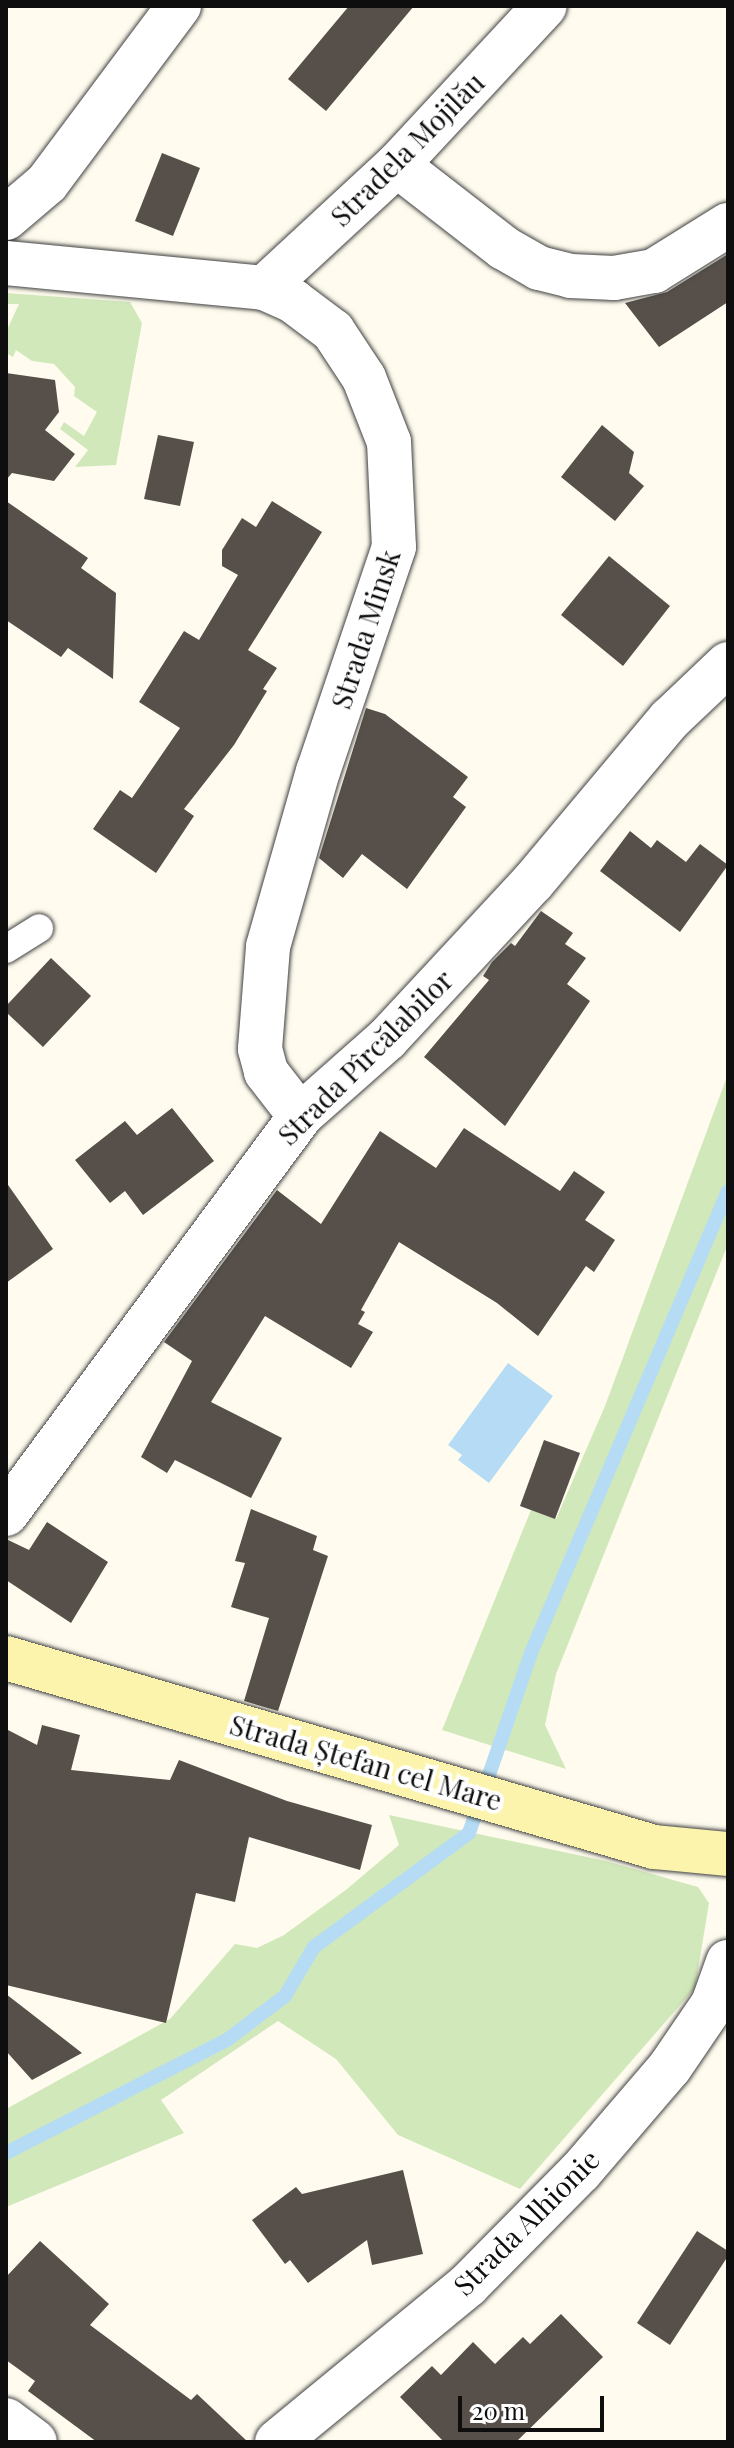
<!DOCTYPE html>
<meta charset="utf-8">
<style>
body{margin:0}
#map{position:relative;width:734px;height:2448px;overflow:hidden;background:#fffcef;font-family:"Playfair Display",serif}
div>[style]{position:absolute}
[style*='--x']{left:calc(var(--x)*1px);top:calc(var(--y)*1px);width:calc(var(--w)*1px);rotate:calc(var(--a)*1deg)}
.green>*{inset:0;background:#d1e8ba}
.water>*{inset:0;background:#b5dcf4}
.stream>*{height:14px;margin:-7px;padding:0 7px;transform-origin:7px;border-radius:7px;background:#b5dcf4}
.building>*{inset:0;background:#564f4a}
.roads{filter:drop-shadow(0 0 2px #414141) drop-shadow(0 0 2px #414141)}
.service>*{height:28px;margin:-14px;padding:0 14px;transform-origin:14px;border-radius:14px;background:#fff}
.minor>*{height:44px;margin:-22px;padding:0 22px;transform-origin:22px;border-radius:22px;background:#fff}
.secondary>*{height:44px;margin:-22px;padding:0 22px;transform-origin:22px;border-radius:22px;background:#fcf4ac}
span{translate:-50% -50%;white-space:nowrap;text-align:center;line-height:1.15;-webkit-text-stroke:8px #fff;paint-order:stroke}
.street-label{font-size:28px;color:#0e0e0e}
.frame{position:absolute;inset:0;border:8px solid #0e0e0e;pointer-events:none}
.scale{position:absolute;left:458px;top:2396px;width:146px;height:36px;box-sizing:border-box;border:4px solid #0e0e0e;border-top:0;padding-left:10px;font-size:24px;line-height:28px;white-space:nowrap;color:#0e0e0e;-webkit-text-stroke:6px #fff;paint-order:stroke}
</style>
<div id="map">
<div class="green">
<i style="clip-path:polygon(6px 293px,130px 302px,142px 323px,116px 465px,75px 467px,88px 450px,60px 429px,64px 422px,84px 436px,97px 412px,74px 396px,75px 387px,54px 364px,32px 361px,16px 350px,13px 357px,6px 353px,6px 332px,19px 304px,6px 304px)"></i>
<i style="clip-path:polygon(728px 1074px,728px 1244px,556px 1674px,545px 1725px,566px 1769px,442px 1730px,531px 1510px,556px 1519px,605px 1406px)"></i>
<i style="clip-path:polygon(389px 1815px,606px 1861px,698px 1887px,709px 1903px,695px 1988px,520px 2189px,398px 2135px,336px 2059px,278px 2021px,161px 2100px,184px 2133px,6px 2207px,6px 2109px,170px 2019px,235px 1944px,257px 1948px,284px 1935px,347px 1889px,399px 1845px)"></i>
</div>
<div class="water">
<i style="clip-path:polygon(508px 1363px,553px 1396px,489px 1483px,458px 1460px,462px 1455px,448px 1445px)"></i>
</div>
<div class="stream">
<i style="--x:6;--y:2153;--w:248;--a:-27.1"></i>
<i style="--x:227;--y:2040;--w:73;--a:-37.2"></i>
<i style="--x:285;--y:1996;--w:57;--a:-59.4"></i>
<i style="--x:314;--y:1947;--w:192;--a:-36.3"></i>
<i style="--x:469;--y:1833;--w:190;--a:-71"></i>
<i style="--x:531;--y:1653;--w:502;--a:-66.91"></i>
</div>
<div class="building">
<i style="clip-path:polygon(349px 6px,414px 6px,326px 111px,288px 79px)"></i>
<i style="clip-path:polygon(162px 153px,200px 168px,173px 236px,135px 221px)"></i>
<i style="clip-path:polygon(728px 254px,728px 302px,659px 347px,625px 303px,667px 292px)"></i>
<i style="clip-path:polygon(6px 373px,55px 380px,59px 412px,45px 430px,75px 454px,54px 481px,12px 473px,6px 480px)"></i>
<i style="clip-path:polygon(602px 425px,634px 452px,629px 473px,644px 486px,615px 521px,561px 477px)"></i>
<i style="clip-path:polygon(158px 435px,194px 442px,180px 506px,144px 499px)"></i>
<i style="clip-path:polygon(6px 501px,88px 558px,81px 568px,116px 593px,113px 679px,68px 648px,61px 657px,6px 620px)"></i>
<i style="clip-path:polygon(272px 501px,322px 532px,248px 650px,277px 668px,263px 689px,267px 691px,234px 745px,184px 809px,194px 816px,156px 873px,93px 829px,120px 790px,132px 798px,180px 728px,139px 702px,184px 631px,199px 640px,238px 575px,222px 566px,222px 550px,242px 518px,256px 527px)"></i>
<i style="clip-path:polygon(609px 556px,670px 606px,623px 666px,561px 615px)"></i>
<i style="clip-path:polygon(366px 708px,385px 714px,468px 777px,453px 797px,466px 807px,407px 889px,362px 854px,343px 878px,319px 858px)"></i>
<i style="clip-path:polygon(630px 831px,651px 848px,657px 840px,686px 862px,700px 844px,728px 865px,680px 932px,600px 871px)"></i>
<i style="clip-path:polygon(541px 911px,573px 933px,565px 944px,586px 958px,567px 984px,590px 1001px,505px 1126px,424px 1057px,489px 980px,483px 976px,492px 962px,511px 943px,515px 946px)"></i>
<i style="clip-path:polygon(51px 958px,91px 996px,43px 1047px,6px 1012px,6px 1006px)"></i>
<i style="clip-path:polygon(172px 1108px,214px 1161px,143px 1215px,125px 1191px,110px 1203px,75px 1160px,125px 1121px,137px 1135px)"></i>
<i style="clip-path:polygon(464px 1128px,560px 1191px,574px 1171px,605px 1192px,585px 1220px,615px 1240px,594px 1272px,586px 1266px,538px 1336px,497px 1303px,399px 1242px,361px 1310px,365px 1312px,358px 1324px,373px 1332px,351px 1368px,265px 1316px,211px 1402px,282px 1438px,251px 1498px,175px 1460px,167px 1473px,141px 1457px,192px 1361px,164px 1342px,277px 1190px,321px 1224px,380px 1131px,436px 1168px)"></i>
<i style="clip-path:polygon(6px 1182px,53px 1249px,6px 1283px)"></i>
<i style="clip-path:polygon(544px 1440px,580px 1453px,555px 1519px,520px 1506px)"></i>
<i style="clip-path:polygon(251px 1509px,317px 1536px,313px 1550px,328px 1556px,278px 1711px,244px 1701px,269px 1618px,231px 1607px,245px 1563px,235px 1561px)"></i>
<i style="clip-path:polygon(47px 1522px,108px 1562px,71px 1623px,6px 1580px,6px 1539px,29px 1550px)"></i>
<i style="clip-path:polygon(42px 1725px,80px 1735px,71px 1770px,170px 1780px,179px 1760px,287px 1801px,372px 1825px,360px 1870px,249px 1837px,235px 1902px,196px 1893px,166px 2023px,6px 1985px,6px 1729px,37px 1745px)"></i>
<i style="clip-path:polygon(6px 1994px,82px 2053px,32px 2080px,6px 2051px)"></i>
<i style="clip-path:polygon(403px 2170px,423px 2254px,372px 2265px,367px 2240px,308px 2283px,290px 2260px,285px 2264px,252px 2220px,296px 2187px,302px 2194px)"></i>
<i style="clip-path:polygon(697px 2231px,728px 2251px,728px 2256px,670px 2345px,637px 2323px)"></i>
<i style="clip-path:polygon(40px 2241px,109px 2304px,90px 2325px,191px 2400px,197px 2394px,248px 2442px,97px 2442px,28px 2391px,35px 2381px,6px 2360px,6px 2277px)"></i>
<i style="clip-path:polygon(561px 2314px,603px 2357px,516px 2442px,444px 2442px,400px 2397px,432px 2366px,441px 2375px,473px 2342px,495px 2364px,523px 2337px,530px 2344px)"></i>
</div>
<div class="roads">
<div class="service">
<i style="--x:6;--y:949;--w:39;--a:-32"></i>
</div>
<div class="minor">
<i style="--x:397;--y:165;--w:135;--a:37.8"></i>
<i style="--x:504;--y:248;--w:40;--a:29.7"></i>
<i style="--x:539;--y:268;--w:33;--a:14"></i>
<i style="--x:571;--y:276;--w:43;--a:2.7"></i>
<i style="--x:614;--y:278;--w:41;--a:-9.9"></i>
<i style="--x:654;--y:271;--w:87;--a:-31.9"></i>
<i style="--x:6;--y:218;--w:54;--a:-40.5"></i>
<i style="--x:47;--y:183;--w:221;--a:-53.3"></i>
<i style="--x:6;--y:263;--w:259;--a:5.5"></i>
<i style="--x:264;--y:288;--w:32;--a:24"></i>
<i style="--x:293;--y:301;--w:50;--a:36.9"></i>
<i style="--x:333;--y:331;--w:56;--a:56.6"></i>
<i style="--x:364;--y:378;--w:69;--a:68.7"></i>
<i style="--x:389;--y:442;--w:105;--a:87.3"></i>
<i style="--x:394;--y:547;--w:237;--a:108.7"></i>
<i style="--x:318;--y:771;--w:183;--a:105.9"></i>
<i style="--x:268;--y:947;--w:102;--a:94.5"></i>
<i style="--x:260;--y:1049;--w:24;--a:75"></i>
<i style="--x:266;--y:1072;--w:56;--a:52.3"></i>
<i style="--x:264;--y:288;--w:181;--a:-42.8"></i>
<i style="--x:397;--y:165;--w:217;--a:-47.1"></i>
<i style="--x:6;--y:1514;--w:495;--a:-53.5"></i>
<i style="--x:300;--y:1116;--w:116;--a:-41.5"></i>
<i style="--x:387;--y:1039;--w:214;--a:-47.1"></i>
<i style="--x:533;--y:882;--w:213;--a:-50"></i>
<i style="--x:670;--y:719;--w:80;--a:-43.5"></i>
<i style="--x:6;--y:2420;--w:36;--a:37"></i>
<i style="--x:277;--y:2442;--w:247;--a:-39.4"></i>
<i style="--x:468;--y:2285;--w:159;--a:-45.3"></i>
<i style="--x:580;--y:2172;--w:138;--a:-49.4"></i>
<i style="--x:670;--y:2067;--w:76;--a:-55.7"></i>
<i style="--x:713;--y:2004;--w:45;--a:-70.3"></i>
</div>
<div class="secondary">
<i style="--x:6;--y:1658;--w:675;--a:16.26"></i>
<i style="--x:654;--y:1847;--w:74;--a:5.4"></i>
</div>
</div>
<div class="street-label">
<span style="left:407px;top:149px;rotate:-45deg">Stradela Mojilău</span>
<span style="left:365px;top:629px;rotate:-72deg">Strada Minsk</span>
<span style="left:365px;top:1057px;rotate:-45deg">Strada Pîrcălabilor</span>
<span style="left:366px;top:1762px;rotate:16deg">Strada Ștefan cel Mare</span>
<span style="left:526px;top:2222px;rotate:-45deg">Strada Alhionie</span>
</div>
<div class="frame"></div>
<div class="scale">20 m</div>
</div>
